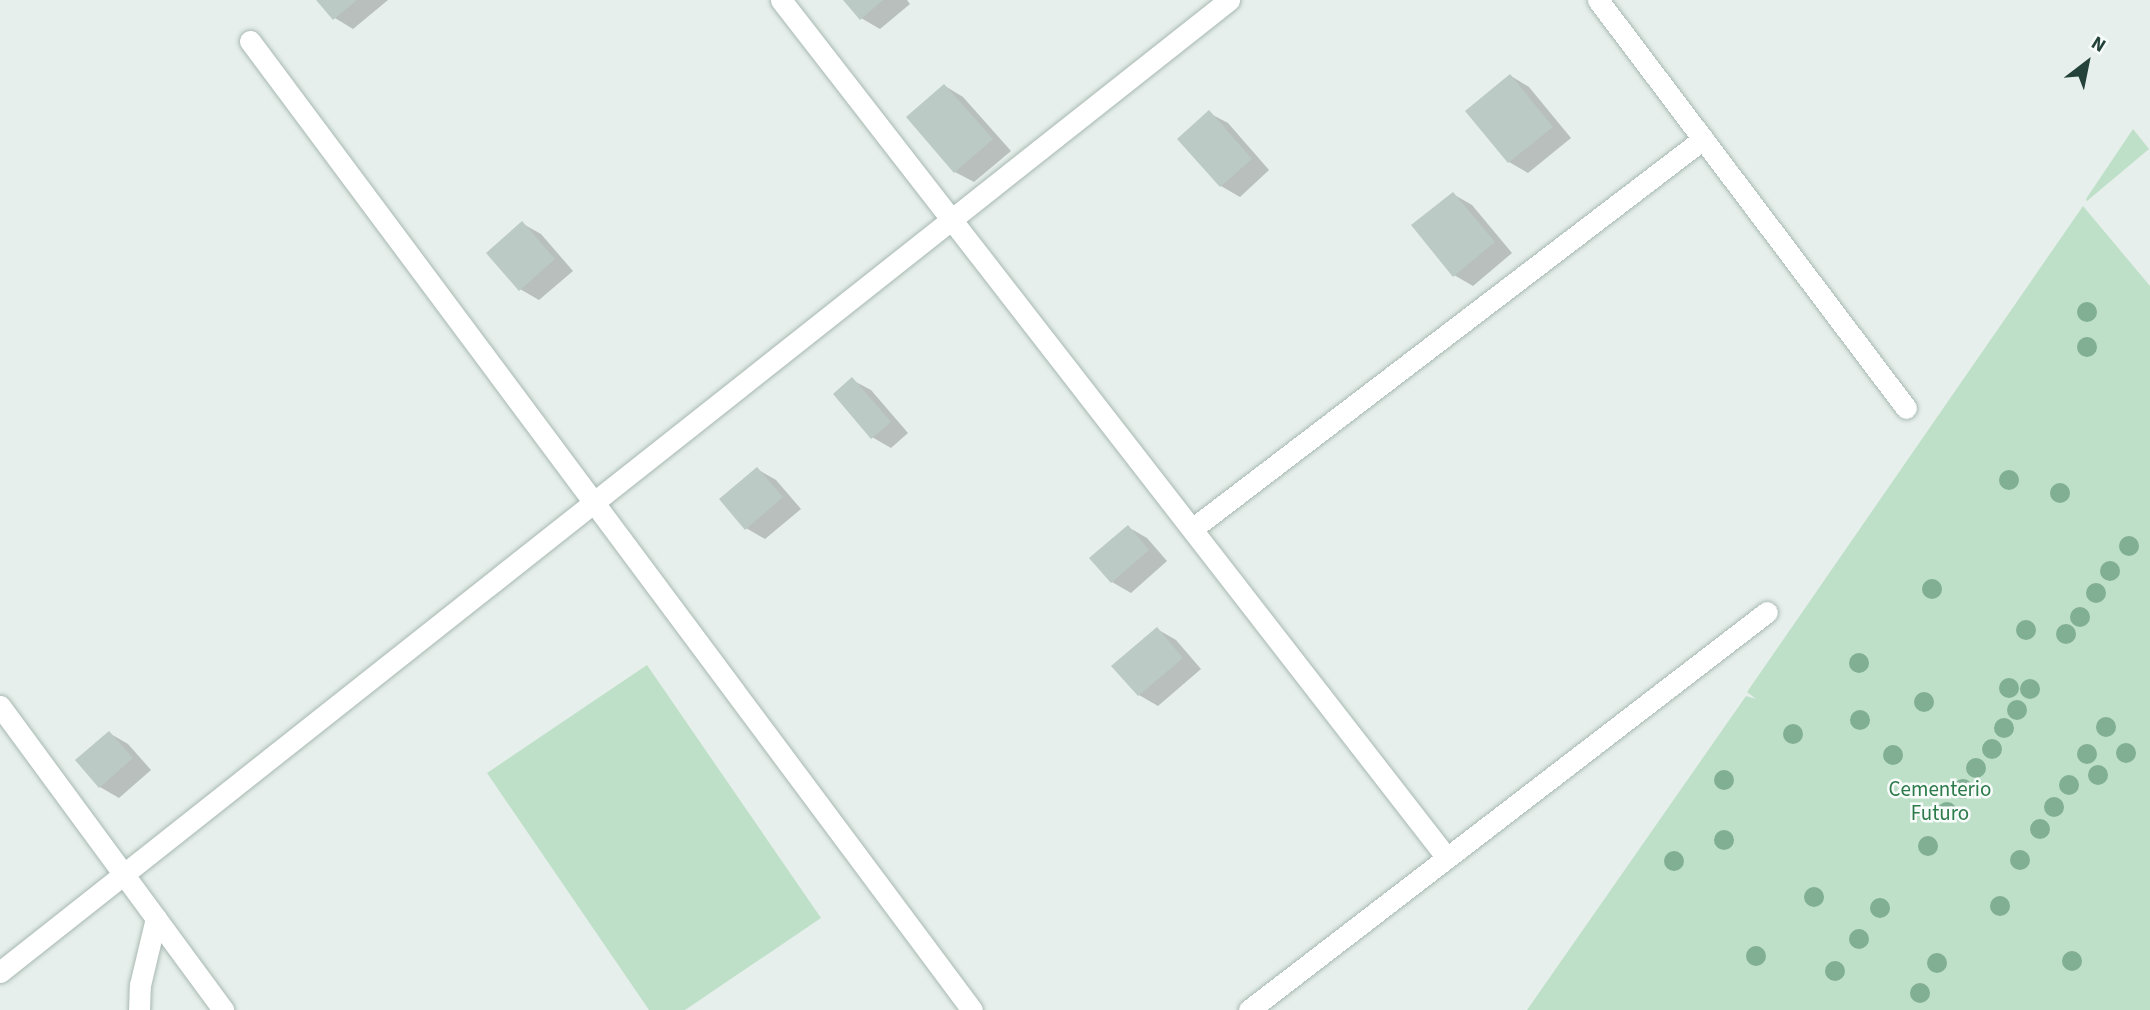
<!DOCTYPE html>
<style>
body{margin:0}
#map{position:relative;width:2150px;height:1010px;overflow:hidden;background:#e6efeb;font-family:"Source Sans 3",sans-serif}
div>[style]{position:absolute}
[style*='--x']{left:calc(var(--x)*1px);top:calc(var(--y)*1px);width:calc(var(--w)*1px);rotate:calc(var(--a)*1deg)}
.green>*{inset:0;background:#bfe0c8}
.shadow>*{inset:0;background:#0003}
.building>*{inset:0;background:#bbcac4}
.roads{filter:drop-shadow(0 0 2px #a8b8b2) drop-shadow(0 0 2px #a8b8b2)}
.minor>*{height:21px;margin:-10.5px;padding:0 10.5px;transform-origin:10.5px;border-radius:10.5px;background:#fff}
.trees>*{width:20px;height:20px;margin:-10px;border-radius:50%;background:#80af93}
span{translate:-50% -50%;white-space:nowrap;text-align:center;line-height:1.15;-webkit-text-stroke:5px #f7fbf9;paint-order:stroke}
.park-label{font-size:21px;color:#2d7a4b}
.north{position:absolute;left:2052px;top:28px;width:70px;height:70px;-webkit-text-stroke:5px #f7fbf9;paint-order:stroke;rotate:32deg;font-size:19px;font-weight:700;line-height:28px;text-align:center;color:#24423a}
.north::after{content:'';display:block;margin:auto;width:24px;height:32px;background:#24423a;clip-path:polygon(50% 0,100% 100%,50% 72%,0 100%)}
</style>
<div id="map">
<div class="green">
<i style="clip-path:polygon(2133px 129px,2149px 149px,2087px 201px,2086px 199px)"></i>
<i style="clip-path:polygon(2083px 206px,2150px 286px,2150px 1010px,1527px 1010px,1746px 696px,1756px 699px,1747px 692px)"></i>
<i style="clip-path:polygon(647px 665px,821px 918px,685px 1010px,649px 1010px,487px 773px)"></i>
</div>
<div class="shadow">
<i style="clip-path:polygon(319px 0,388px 0,353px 29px,335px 18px)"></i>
<i style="clip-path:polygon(845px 0,907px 0,910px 4px,880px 29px,861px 18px)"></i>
<i style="clip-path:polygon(1511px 76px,1529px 87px,1571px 138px,1528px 173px,1509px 162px,1468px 111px)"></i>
<i style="clip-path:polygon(945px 86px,963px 97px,1011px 151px,974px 182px,955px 172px)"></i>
<i style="clip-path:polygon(1209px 113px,1228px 123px,1269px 170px,1240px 197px,1221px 186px)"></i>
<i style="clip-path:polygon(1453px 194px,1472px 205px,1512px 253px,1473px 286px,1454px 275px)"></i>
<i style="clip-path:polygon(523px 224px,541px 234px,573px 271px,539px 300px,520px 289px)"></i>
<i style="clip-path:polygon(852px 380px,871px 390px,908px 433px,891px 448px,872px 437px)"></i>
<i style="clip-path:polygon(757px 469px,776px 480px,801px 509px,765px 539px,746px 528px)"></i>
<i style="clip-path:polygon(1128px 527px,1147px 538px,1167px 561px,1131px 593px,1112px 582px)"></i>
<i style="clip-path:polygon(1157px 629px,1176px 640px,1201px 669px,1158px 706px,1139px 695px,1114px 666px)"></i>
<i style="clip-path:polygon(109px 733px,128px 744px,151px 770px,119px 798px,100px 787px)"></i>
</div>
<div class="building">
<i style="clip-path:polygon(316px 0,357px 0,333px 20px)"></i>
<i style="clip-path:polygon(843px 0,883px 0,860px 20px)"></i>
<i style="clip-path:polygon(1510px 74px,1553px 127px,1508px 163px,1465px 111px)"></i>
<i style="clip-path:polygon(944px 84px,993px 139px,954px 173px,906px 117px)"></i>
<i style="clip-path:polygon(1209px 110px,1252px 159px,1220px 187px,1177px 139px)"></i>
<i style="clip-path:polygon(1453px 192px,1495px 242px,1453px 277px,1411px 225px)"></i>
<i style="clip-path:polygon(522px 221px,555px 259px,519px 291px,486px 253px)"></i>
<i style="clip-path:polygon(852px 377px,891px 422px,871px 439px,833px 394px)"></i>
<i style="clip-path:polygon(757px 467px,783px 497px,745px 530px,719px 499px)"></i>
<i style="clip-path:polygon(1128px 525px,1149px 550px,1111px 583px,1089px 558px)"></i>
<i style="clip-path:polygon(1157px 627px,1183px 658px,1138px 696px,1111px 666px)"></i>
<i style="clip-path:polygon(109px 731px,133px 758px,99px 788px,75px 760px)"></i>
</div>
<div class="roads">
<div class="minor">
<i style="--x:781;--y:0;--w:1086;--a:52.18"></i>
<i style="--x:1598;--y:0;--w:511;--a:52.95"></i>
<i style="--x:250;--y:41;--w:1208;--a:53.31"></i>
<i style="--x:1192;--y:529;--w:643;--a:-37.35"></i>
<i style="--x:0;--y:706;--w:377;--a:53.7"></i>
<i style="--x:0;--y:972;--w:1567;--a:-38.34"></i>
<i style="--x:139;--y:1010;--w:25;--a:-88"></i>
<i style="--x:140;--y:985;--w:69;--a:-76.6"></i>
<i style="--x:1249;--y:1010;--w:653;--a:-37.54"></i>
</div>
</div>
<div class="trees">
<i style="left:2087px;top:312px"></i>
<i style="left:2087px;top:347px"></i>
<i style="left:2009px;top:480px"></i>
<i style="left:2060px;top:493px"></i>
<i style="left:2129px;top:546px"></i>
<i style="left:2110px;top:571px"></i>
<i style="left:1932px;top:589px"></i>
<i style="left:2096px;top:593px"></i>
<i style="left:2080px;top:617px"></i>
<i style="left:2026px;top:630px"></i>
<i style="left:2066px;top:634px"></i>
<i style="left:1859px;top:663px"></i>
<i style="left:2009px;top:688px"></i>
<i style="left:2030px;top:689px"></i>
<i style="left:1924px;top:702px"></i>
<i style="left:2017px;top:710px"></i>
<i style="left:1860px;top:720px"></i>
<i style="left:2106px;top:727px"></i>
<i style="left:2004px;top:728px"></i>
<i style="left:1793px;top:734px"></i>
<i style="left:1992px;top:749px"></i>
<i style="left:2126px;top:753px"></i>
<i style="left:2087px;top:754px"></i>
<i style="left:1893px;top:755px"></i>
<i style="left:1976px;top:768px"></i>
<i style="left:2098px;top:775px"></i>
<i style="left:1724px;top:780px"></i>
<i style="left:2069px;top:785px"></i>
<i style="left:1963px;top:789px"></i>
<i style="left:2054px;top:807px"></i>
<i style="left:1947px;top:812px"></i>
<i style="left:2040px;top:829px"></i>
<i style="left:1724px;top:840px"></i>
<i style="left:1928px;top:846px"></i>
<i style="left:2020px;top:860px"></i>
<i style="left:1674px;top:861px"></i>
<i style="left:1814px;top:897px"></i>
<i style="left:2000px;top:906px"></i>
<i style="left:1880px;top:908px"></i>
<i style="left:1859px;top:939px"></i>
<i style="left:1756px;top:956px"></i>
<i style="left:2072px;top:961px"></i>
<i style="left:1937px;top:963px"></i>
<i style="left:1835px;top:971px"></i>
<i style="left:1920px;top:993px"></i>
</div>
<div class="park-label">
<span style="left:1940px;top:801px">Cementerio<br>Futuro</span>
</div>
<div class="north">N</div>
</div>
